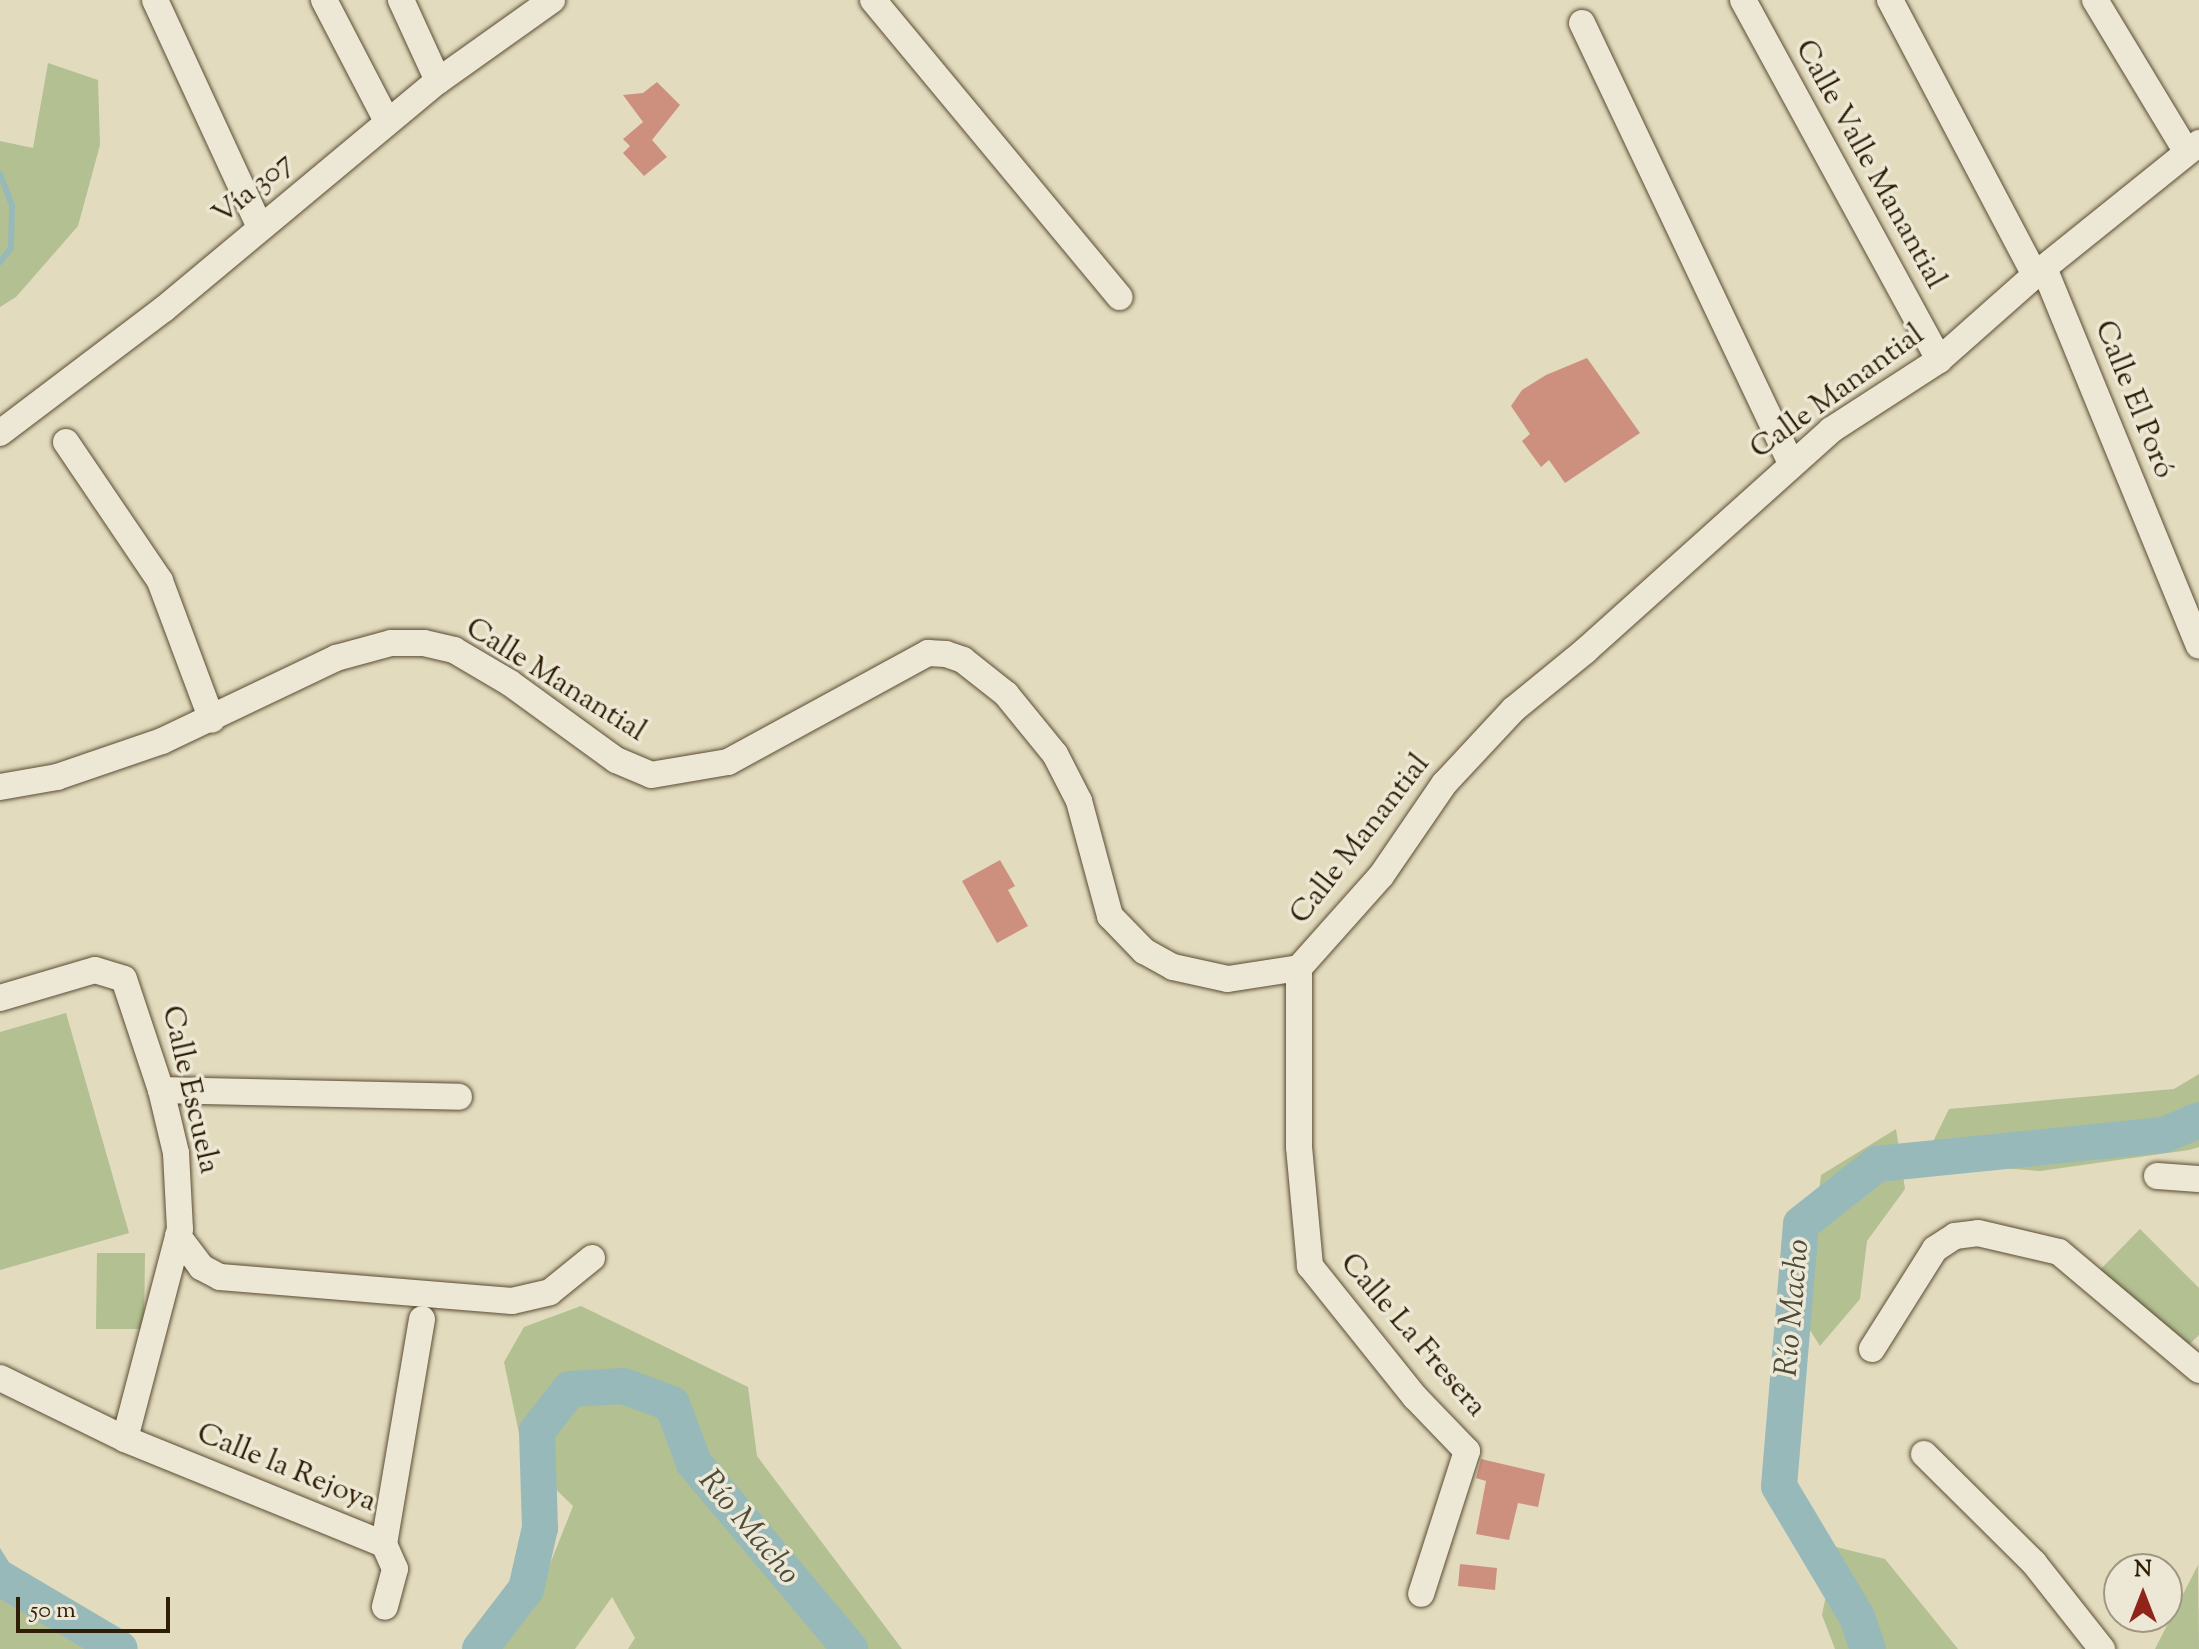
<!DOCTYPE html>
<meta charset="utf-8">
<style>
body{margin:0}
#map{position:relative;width:2199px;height:1649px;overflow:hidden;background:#e2dbbe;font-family:"Sorts Mill Goudy",serif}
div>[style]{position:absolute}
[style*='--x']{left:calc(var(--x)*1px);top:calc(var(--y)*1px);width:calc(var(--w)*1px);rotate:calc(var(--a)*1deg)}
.green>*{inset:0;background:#b2c092}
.water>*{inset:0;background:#98b9ba}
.stream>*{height:6px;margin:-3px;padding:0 3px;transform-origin:3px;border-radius:3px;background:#98b9ba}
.river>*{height:36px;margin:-18px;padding:0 18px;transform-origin:18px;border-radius:18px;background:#98b9ba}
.building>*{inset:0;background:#cd907e}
.roads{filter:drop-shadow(0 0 2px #5c4c33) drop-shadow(0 0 2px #5c4c33)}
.minor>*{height:26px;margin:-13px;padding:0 13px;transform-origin:13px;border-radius:13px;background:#ece8d5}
span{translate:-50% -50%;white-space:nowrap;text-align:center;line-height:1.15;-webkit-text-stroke:7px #ece8d5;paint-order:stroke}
.street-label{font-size:30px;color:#2f1d05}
.water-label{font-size:32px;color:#4e4c3b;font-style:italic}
.north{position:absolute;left:2103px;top:1553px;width:80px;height:80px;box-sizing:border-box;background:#ece8d5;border:2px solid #a09782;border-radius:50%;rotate:0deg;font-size:22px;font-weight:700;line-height:32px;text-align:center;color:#2f1d05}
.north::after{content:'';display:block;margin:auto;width:28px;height:36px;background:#8f2418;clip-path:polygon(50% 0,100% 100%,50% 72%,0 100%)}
.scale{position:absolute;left:16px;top:1597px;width:154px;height:36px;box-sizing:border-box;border:4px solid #2f1d05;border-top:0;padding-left:10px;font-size:24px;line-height:28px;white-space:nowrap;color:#2f1d05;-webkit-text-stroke:6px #ece8d5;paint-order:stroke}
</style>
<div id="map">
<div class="green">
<i style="clip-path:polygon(48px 63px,98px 80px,100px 145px,78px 226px,16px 297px,0 307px,0 141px,33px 148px)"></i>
<i style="clip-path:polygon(66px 1013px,129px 1233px,0 1270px,0 1032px)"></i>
<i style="clip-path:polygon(2199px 1074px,2199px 1147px,2189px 1150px,2040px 1171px,1923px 1162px,1949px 1109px,2174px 1089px)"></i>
<i style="clip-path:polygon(1896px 1129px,1905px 1189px,1867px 1241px,1860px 1299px,1820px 1346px,1803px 1319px,1821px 1175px)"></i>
<i style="clip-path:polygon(2140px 1229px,2199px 1288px,2199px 1335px,2177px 1356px,2095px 1275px)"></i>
<i style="clip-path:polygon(97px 1253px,145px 1253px,144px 1329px,96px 1329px)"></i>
<i style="clip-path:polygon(581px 1306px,748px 1387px,757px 1456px,902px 1649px,628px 1649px,635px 1638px,612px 1597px,575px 1649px,500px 1649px,539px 1592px,573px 1506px,537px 1471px,519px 1433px,504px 1362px,524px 1327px)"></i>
<i style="clip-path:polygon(1836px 1547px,1885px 1559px,1958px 1649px,1835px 1649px,1822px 1615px)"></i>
<i style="clip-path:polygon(2198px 1565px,2199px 1649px,2155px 1649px)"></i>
<i style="clip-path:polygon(0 1581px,26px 1595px,92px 1649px,0 1649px)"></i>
</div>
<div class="water">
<i style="clip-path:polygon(0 1548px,5px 1556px,28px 1593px,0 1578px)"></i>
</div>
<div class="stream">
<i style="--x:0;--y:174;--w:34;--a:69"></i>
<i style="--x:12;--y:206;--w:42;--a:91.4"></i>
<i style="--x:11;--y:248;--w:18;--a:128"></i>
</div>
<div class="river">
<i style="--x:0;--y:1578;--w:139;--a:30.6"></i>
<i style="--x:480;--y:1649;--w:76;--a:-52.5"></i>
<i style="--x:526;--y:1589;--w:63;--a:-77.1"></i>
<i style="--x:540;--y:1528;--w:97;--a:-91.8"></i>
<i style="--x:537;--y:1431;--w:53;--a:-51.8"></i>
<i style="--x:570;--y:1389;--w:53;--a:-3.2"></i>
<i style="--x:623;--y:1386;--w:52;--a:20.2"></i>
<i style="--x:672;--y:1404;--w:63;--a:69.6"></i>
<i style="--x:694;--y:1463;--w:243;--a:50"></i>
<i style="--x:1868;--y:1649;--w:34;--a:-109"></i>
<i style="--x:1857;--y:1617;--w:152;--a:-120.8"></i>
<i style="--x:1779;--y:1486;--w:263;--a:-85.2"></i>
<i style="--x:1801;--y:1224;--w:97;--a:-38.3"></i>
<i style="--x:1877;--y:1164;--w:288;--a:-5.8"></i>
<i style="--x:2164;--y:1135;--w:38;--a:-23"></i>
</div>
<div class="building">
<i style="clip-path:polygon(657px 82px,680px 105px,652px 140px,667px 157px,644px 176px,623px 153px,630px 146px,623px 139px,643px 122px,623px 95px,643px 93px)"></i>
<i style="clip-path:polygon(1587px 358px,1640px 433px,1565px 483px,1549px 460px,1541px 467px,1522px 441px,1530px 434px,1511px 406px,1522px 390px,1546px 375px)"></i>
<i style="clip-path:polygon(1000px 860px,1015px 886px,1008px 890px,1028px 926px,997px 943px,962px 881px)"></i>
<i style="clip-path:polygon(1481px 1459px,1545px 1474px,1538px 1507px,1518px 1503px,1509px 1540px,1476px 1534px,1486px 1481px,1476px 1478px)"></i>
<i style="clip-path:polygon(1460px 1564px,1497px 1568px,1495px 1590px,1458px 1586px)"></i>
</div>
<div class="roads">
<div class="minor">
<i style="--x:155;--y:0;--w:250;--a:65.2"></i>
<i style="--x:324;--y:0;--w:136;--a:62.5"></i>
<i style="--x:401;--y:0;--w:89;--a:65.4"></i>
<i style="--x:873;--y:0;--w:386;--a:50.3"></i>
<i style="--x:1743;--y:0;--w:410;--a:61.4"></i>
<i style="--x:1890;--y:0;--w:311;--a:62.2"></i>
<i style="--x:2095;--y:0;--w:176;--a:58.9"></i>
<i style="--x:1582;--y:23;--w:488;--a:64.6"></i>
<i style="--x:2044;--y:268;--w:408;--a:67.7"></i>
<i style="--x:0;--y:433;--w:206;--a:-37.1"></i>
<i style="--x:164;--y:309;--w:356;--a:-39.8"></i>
<i style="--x:438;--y:81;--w:140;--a:-35.4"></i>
<i style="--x:66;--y:442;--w:168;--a:55.9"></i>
<i style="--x:160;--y:581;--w:148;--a:69.5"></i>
<i style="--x:0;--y:787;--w:58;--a:-10"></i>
<i style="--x:57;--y:777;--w:111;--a:-18.9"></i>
<i style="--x:162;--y:741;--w:193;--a:-25.5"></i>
<i style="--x:336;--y:658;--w:57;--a:-15.3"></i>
<i style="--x:391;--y:643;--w:33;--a:0"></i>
<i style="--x:424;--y:643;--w:31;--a:13"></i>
<i style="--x:454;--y:650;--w:65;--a:30.5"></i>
<i style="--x:510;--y:683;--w:131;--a:36"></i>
<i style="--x:616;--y:760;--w:38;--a:23"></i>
<i style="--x:651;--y:775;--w:78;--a:-9.6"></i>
<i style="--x:728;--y:762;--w:228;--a:-28.6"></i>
<i style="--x:928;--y:653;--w:18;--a:3"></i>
<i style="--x:946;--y:654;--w:18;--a:19"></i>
<i style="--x:963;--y:660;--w:55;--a:38.3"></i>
<i style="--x:1006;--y:694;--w:77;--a:50.8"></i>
<i style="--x:1055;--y:754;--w:53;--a:62.9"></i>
<i style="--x:1079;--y:801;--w:119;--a:74.9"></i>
<i style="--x:1110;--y:916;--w:49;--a:45.8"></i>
<i style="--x:1144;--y:951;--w:33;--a:29"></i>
<i style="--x:1173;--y:967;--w:56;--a:12.3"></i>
<i style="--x:1228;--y:979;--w:72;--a:-8.8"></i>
<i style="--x:1299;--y:968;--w:123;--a:-48.3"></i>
<i style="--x:1381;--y:876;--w:112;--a:-55.6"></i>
<i style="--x:1444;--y:784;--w:103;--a:-47"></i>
<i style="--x:1514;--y:709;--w:92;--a:-39.2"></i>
<i style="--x:1585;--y:651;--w:331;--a:-41.9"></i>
<i style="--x:1831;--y:430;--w:129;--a:-32.9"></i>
<i style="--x:1939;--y:360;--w:128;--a:-41.5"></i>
<i style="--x:2035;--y:275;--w:211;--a:-38.8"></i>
<i style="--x:1299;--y:968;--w:179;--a:90"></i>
<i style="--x:1299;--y:1147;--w:120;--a:84.7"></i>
<i style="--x:1310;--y:1266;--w:168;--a:51.3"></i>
<i style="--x:1415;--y:1397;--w:75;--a:46.1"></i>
<i style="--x:1467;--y:1451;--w:150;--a:107.8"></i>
<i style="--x:0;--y:998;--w:99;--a:-16.4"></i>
<i style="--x:95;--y:970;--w:30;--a:17"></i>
<i style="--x:124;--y:979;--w:117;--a:71.6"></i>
<i style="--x:161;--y:1090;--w:65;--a:76.6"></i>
<i style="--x:176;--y:1153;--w:76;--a:87"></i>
<i style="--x:180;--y:1229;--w:217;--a:104.7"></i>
<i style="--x:161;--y:1090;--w:298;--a:1.3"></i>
<i style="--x:2157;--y:1176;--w:42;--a:4.1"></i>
<i style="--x:178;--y:1236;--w:39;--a:53"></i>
<i style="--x:201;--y:1267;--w:21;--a:28"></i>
<i style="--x:220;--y:1277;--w:293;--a:4.7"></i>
<i style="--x:512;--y:1301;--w:39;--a:-13"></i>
<i style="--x:550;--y:1292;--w:54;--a:-39"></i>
<i style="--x:1872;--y:1349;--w:118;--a:-57.8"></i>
<i style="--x:1935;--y:1249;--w:24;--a:-33"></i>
<i style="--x:1955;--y:1236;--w:23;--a:-7"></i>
<i style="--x:1978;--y:1233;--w:83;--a:13.2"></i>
<i style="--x:2059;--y:1252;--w:183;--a:40.1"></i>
<i style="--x:0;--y:1378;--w:139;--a:26"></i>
<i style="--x:125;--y:1439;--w:279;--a:22.1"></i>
<i style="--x:1924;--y:1454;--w:155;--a:44.7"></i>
<i style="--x:2034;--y:1563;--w:110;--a:51.7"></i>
<i style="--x:384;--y:1544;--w:228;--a:-80.4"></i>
<i style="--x:384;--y:1544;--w:27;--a:66"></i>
<i style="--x:395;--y:1569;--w:39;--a:105"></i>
</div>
</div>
<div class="street-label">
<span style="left:1869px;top:165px;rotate:61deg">Calle Valle Manantial</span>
<span style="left:254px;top:190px;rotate:-40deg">Vía 307</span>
<span style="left:1838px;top:393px;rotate:-36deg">Calle Manantial</span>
<span style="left:2133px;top:400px;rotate:68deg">Calle El Poró</span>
<span style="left:555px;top:681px;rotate:32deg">Calle Manantial</span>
<span style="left:1361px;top:840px;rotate:-52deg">Calle Manantial</span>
<span style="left:189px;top:1090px;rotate:77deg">Calle Escuela</span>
<span style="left:1412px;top:1336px;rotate:49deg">Calle La Fresera</span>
<span style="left:286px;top:1469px;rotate:22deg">Calle la Rejoya</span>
</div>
<div class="water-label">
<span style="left:1794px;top:1308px;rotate:-85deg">Río Macho</span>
<span style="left:748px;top:1528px;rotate:50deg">Río Macho</span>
</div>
<div class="north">N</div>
<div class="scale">50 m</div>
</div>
